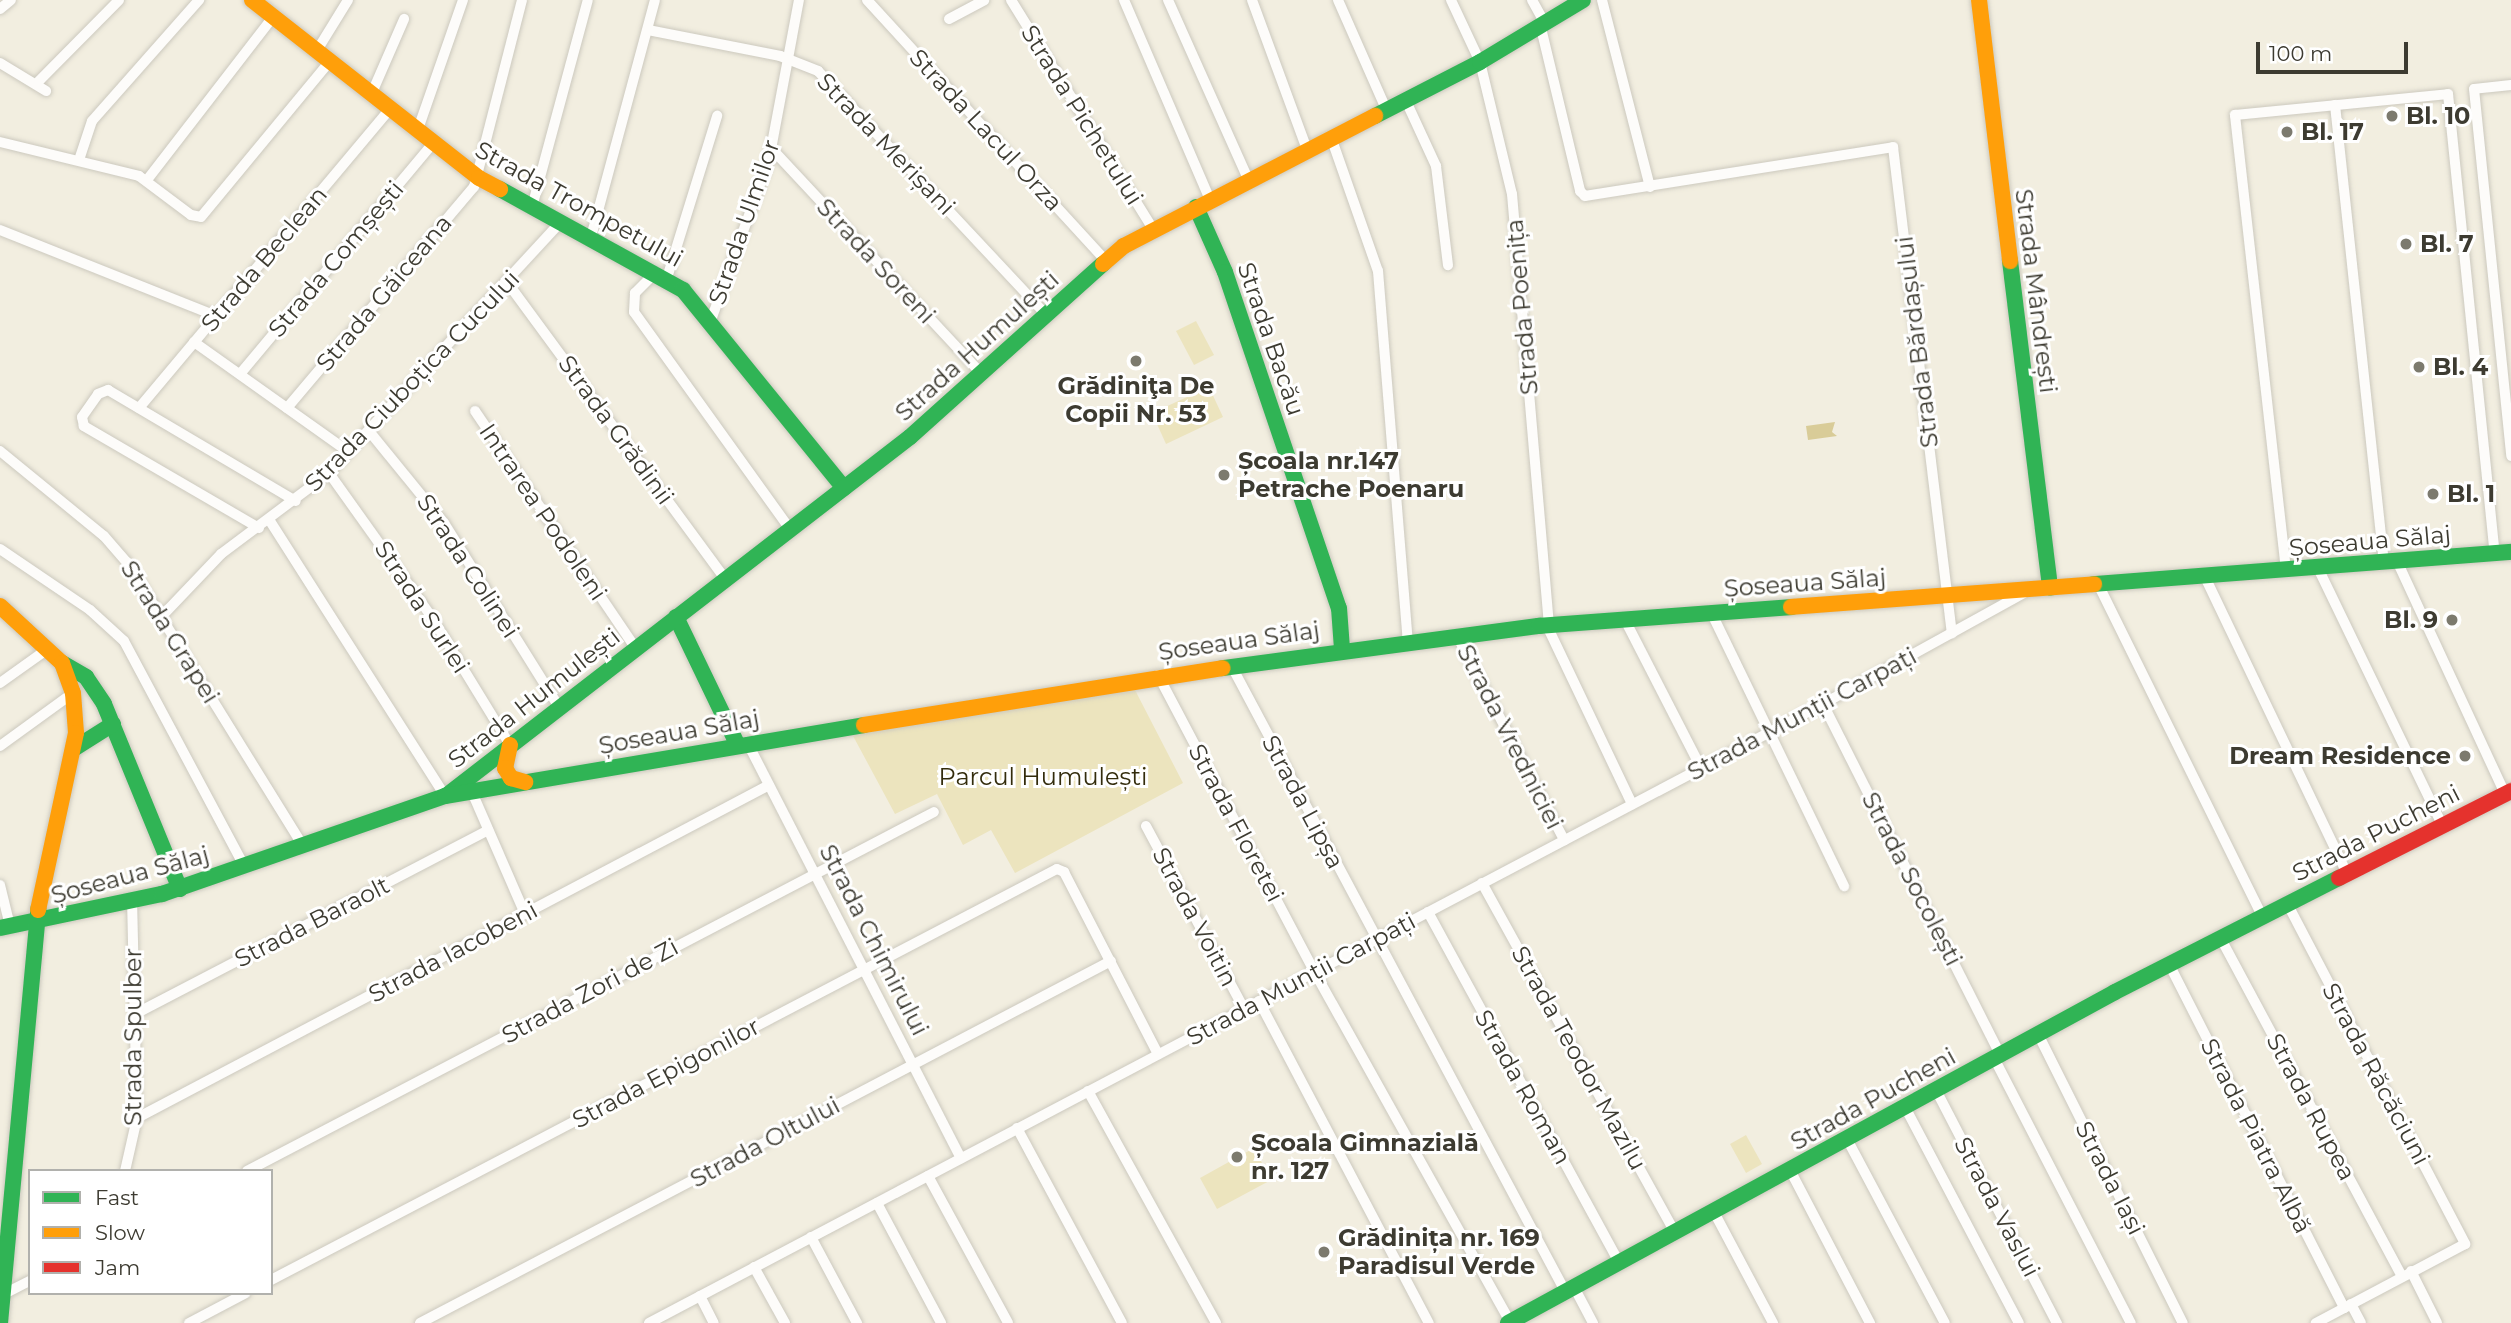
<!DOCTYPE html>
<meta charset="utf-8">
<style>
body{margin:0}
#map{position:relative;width:2511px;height:1323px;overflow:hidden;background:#f2eee0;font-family:Montserrat,sans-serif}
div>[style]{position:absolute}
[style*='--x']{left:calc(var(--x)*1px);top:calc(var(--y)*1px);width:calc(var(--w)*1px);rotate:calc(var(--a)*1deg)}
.green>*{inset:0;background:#ece4be}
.water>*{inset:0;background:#d9cc98}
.roads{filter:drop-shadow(0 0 2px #ccc9be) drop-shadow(0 0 2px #ccc9be)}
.street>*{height:10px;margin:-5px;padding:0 5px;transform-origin:5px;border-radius:5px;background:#fdfcfa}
.fast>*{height:16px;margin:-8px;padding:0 8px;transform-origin:8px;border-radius:8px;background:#30b455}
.slow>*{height:16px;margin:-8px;padding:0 8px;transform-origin:8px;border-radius:8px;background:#ff9f0a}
.jam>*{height:16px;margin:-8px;padding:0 8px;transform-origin:8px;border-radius:8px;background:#e5322d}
.dots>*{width:19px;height:19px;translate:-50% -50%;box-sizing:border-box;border:4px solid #fff;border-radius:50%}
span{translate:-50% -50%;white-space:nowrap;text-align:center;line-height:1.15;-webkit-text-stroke:6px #fff;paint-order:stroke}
.street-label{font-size:24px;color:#3d3b31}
.poi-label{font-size:24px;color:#3d3b31;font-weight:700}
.left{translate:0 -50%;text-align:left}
.right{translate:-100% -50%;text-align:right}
.park-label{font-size:24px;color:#332c0c}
.legend{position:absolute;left:28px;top:1169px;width:245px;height:126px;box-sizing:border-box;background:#fff;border:2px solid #b1b1ad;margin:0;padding:9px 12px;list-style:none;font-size:21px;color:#3d3b31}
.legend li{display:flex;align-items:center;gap:14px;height:35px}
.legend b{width:35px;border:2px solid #b1b1ad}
.scale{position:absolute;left:2256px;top:42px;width:152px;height:32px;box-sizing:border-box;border:4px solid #3d3b31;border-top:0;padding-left:9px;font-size:21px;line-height:24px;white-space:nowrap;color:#3d3b31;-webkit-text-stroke:5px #fff;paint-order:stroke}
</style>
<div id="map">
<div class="green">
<i style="clip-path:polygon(1196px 321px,1214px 355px,1194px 365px,1176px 331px)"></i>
<i style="clip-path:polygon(1209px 387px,1223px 417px,1166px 444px,1152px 413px)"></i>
<i style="clip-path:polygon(1135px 690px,1183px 783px,1015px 873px,991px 830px,963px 845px,937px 794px,895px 814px,852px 734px)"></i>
<i style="clip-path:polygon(1746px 1135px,1762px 1164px,1746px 1173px,1730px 1144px)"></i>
<i style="clip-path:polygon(1254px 1148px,1271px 1180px,1217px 1209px,1200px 1178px)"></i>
</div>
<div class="water">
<i style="clip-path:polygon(1835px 422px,1832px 432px,1837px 436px,1808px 440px,1806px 426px)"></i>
</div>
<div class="roads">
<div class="street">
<i style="--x:867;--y:0;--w:352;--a:47.5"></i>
<i style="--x:1011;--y:0;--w:269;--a:58.2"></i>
<i style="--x:1124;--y:0;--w:218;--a:66.7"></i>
<i style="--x:1168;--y:0;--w:198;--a:65.9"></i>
<i style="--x:1252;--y:0;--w:162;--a:69.8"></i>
<i style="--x:1338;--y:0;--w:121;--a:66.2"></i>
<i style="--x:1451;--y:0;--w:68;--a:64.9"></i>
<i style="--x:1480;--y:62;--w:136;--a:76.4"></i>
<i style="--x:1512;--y:194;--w:438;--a:85.1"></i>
<i style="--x:1549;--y:630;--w:193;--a:64.5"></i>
<i style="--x:1532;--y:0;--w:29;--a:61"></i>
<i style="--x:1602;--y:0;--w:193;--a:75.6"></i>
<i style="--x:0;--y:9;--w:14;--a:-39"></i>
<i style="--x:949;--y:19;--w:40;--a:-28"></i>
<i style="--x:1541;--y:28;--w:168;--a:76.5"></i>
<i style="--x:1580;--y:191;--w:7;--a:45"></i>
<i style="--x:1585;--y:196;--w:312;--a:-9"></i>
<i style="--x:1893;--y:147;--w:490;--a:83.1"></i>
<i style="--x:648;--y:30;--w:135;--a:11.1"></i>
<i style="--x:780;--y:56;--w:41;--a:21.5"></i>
<i style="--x:818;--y:71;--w:333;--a:46.9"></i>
<i style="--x:316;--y:52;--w:61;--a:-58.4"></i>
<i style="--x:0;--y:63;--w:54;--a:31.3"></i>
<i style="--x:36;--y:84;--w:118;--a:-45.3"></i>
<i style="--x:2511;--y:85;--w:37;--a:174"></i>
<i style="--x:2474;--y:89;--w:369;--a:84.2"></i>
<i style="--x:371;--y:95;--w:83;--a:-66.5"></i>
<i style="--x:1406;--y:101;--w:72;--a:65.2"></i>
<i style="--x:1436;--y:166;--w:100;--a:83.1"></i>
<i style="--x:2335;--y:105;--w:460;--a:83.9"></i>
<i style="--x:417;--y:132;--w:140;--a:-70.8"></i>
<i style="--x:1332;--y:140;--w:139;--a:70.7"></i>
<i style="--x:1378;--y:271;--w:370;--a:85.4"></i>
<i style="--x:0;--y:142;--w:143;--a:13.7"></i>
<i style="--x:139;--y:176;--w:65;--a:36.9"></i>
<i style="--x:191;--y:215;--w:10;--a:11"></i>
<i style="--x:201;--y:217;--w:201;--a:-50.4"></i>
<i style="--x:772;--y:149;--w:306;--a:47"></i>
<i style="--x:79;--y:160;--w:41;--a:-71.6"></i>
<i style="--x:92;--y:121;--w:162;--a:-48.5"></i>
<i style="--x:147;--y:180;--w:206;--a:-52.3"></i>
<i style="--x:532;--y:207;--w:214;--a:-74.9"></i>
<i style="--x:0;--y:230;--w:232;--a:21.7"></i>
<i style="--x:591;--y:237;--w:245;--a:-74.9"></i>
<i style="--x:656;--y:272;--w:30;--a:135"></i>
<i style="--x:635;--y:293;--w:19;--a:93"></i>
<i style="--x:634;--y:312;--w:267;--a:54.3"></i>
<i style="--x:667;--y:278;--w:170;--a:-72.8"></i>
<i style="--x:507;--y:282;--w:368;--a:53.7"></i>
<i style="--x:711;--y:320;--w:170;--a:-70.1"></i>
<i style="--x:769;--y:160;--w:163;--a:-79.4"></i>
<i style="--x:194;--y:342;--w:190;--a:35.4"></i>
<i style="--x:240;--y:374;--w:300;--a:-50.1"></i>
<i style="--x:139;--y:408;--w:389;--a:-50"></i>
<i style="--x:287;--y:408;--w:289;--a:-49.8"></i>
<i style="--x:474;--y:187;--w:193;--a:-75.6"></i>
<i style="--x:475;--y:411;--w:285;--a:55.9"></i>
<i style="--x:369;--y:431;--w:119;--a:50.8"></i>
<i style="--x:444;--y:523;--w:217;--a:58"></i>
<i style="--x:0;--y:451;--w:134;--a:39.3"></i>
<i style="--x:104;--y:536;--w:35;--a:49"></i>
<i style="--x:127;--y:562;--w:334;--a:58.2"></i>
<i style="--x:329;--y:473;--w:176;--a:54.5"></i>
<i style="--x:431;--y:616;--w:151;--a:58.5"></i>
<i style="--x:270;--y:521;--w:326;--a:57.5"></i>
<i style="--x:259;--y:528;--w:203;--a:-149.8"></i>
<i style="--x:84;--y:426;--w:9;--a:-103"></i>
<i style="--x:82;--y:417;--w:28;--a:-55"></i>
<i style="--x:98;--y:394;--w:11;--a:-22"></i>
<i style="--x:108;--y:390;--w:218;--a:30.6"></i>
<i style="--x:0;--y:549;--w:109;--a:34.1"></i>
<i style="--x:90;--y:610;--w:46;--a:42.4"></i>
<i style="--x:124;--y:641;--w:255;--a:61.9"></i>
<i style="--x:2397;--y:561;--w:257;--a:65.1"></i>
<i style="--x:2318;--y:568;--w:285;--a:64.2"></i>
<i style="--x:2286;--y:570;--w:458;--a:-96.4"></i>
<i style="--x:2235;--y:115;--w:214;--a:-5.6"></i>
<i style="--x:2448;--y:94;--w:462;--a:84.2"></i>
<i style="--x:2205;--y:577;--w:328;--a:64.4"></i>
<i style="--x:2099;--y:586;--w:368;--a:63.7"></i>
<i style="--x:1711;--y:612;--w:305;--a:64.1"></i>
<i style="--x:162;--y:616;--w:86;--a:-46.4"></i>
<i style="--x:221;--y:554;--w:135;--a:-36.9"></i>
<i style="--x:329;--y:473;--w:342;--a:-47.3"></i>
<i style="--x:1624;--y:618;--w:169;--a:62.8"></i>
<i style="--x:1456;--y:634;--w:233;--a:62.3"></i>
<i style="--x:1231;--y:665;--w:710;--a:61.92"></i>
<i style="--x:1158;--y:675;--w:335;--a:62.2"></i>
<i style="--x:1314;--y:971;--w:403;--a:60.8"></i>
<i style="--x:0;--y:683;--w:60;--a:-35.5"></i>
<i style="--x:1823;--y:704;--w:392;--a:63.2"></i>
<i style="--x:747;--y:742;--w:468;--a:62.8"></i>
<i style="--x:0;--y:746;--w:90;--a:-36"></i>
<i style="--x:472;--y:792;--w:133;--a:66.5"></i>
<i style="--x:1146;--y:826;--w:208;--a:61.8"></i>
<i style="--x:1482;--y:883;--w:400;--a:61.1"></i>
<i style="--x:0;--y:885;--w:42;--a:76.3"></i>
<i style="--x:2287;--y:903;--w:385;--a:62.4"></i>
<i style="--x:2465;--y:1244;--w:169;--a:152.1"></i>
<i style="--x:1428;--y:912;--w:400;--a:61.4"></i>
<i style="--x:2220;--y:937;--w:385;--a:61.8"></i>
<i style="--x:2169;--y:964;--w:386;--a:63"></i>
<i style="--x:1259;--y:1001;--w:364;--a:62.2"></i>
<i style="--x:137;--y:1013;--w:396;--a:-27.5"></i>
<i style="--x:2038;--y:1034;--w:323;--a:63.4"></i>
<i style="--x:1994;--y:1058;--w:298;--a:62.7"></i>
<i style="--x:1936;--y:1090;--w:263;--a:62.6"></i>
<i style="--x:1088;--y:1091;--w:265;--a:61.1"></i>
<i style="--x:1905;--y:1107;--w:244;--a:62.2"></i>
<i style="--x:137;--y:1118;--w:714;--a:-27.78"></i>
<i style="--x:1017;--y:1128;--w:221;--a:61.7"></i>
<i style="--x:1847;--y:1139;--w:208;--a:62"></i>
<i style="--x:1790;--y:1170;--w:173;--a:62.4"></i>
<i style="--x:125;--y:1171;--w:54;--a:-77.2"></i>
<i style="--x:137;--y:1118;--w:215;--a:-91.3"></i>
<i style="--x:247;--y:1171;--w:775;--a:-27.59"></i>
<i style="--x:928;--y:1176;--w:167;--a:61.4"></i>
<i style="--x:877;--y:1203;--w:136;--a:61.9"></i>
<i style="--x:1714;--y:1212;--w:126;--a:62"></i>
<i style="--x:811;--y:1237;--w:98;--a:61.9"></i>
<i style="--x:754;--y:1267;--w:64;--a:61"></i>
<i style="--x:2411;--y:1271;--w:58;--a:63.4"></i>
<i style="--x:271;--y:1280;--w:887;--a:-27.61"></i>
<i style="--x:1057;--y:869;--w:8;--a:23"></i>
<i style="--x:1064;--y:872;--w:205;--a:62.7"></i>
<i style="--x:1574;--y:1287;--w:41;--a:62.2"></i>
<i style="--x:2;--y:1295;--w:31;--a:-27"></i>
<i style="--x:700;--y:1296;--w:30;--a:63"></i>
<i style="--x:2351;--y:1304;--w:21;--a:62"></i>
<i style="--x:189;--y:1323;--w:64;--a:-27.8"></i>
<i style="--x:420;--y:1323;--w:780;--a:-27.65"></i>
<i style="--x:649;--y:1323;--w:1327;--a:-27.8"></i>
<i style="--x:1823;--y:704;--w:234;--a:-28.9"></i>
</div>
<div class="fast">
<i style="--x:1375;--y:116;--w:118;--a:-27.2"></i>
<i style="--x:1480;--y:62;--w:120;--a:-31"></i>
<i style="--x:500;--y:189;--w:209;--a:28.9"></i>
<i style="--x:683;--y:290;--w:255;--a:50.9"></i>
<i style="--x:1196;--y:207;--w:71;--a:66"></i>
<i style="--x:1225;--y:272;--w:355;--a:71.3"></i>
<i style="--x:1339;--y:608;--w:41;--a:85.8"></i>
<i style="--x:2010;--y:261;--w:329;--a:83"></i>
<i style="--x:2094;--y:584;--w:418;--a:-4.4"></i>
<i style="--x:676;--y:617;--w:141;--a:64.3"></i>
<i style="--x:62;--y:663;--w:28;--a:30"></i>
<i style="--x:86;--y:677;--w:32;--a:56"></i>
<i style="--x:104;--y:704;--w:200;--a:67.7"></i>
<i style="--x:1223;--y:668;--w:319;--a:-7.6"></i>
<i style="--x:1539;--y:626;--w:253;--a:-4.3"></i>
<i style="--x:75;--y:748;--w:45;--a:-32.3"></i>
<i style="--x:447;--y:795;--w:585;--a:-37.71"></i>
<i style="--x:910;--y:437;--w:259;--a:-41.9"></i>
<i style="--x:0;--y:928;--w:166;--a:-11.9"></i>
<i style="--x:162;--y:894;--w:299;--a:-19.1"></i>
<i style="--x:445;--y:796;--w:425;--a:-9.6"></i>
<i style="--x:0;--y:1323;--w:415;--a:-84.7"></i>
<i style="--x:1508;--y:1323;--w:691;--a:-28.6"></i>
<i style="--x:2115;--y:992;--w:251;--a:-27"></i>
</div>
<div class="slow">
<i style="--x:252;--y:0;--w:288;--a:38.1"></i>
<i style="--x:479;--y:178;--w:24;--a:28"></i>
<i style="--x:1979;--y:0;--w:263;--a:83.2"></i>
<i style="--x:1103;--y:264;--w:28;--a:-41"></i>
<i style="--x:1124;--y:246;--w:283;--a:-27.4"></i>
<i style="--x:0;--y:606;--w:84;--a:42.6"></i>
<i style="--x:62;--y:663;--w:32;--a:70"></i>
<i style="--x:73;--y:693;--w:40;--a:85.7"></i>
<i style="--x:76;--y:733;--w:181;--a:102.1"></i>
<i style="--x:1791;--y:607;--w:304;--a:-4.3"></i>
<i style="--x:864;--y:725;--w:363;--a:-9"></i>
<i style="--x:510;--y:745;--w:24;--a:102"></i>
<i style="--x:505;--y:768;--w:12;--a:59"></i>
<i style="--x:511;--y:778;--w:15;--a:16"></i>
</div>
<div class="jam">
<i style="--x:2339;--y:878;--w:193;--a:-26.8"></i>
</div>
</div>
<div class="dots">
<i style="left:2392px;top:116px;background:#7c7a6e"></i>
<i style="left:2287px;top:132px;background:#7c7a6e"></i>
<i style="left:2406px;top:244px;background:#7c7a6e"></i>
<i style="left:1136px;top:361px;background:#7c7a6e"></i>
<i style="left:2419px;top:367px;background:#7c7a6e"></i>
<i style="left:1224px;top:475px;background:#7c7a6e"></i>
<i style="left:2433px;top:494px;background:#7c7a6e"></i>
<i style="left:2452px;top:620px;background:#7c7a6e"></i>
<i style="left:2465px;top:756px;background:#7c7a6e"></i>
<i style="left:1237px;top:1157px;background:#7c7a6e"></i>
<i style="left:1324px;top:1252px;background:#7c7a6e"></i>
</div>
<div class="street-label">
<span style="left:1082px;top:115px;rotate:58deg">Strada Pichetului</span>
<span style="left:986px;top:130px;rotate:47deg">Strada Lacul Orza</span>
<span style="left:886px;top:144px;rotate:46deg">Strada Merișani</span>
<span style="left:579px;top:204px;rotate:29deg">Strada Trompetului</span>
<span style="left:744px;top:222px;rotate:-71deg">Strada Ulmilor</span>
<span style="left:264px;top:259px;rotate:-50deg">Strada Beclean</span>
<span style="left:336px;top:259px;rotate:-50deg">Strada Comșești</span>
<span style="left:876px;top:261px;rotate:47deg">Strada Soreni</span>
<span style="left:2036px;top:291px;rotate:83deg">Strada Mândrești</span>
<span style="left:384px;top:293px;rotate:-50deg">Strada Găiceana</span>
<span style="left:1522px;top:307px;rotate:-95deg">Strada Poenița</span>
<span style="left:1271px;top:339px;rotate:71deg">Strada Bacău</span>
<span style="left:1917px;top:342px;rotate:-97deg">Strada Bărdașului</span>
<span style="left:977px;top:346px;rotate:-42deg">Strada Humulești</span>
<span style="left:412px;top:381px;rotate:-46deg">Strada Ciuboțica Cucului</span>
<span style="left:616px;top:430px;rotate:54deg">Strada Grădinii</span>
<span style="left:543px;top:512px;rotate:56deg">Intrarea Podoleni</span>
<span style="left:2370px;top:541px;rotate:-5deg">Șoseaua Sălaj</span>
<span style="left:468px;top:566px;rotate:57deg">Strada Colinei</span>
<span style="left:1805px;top:583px;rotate:-4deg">Șoseaua Sălaj</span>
<span style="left:422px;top:607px;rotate:57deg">Strada Surlei</span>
<span style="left:170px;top:632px;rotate:58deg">Strada Grapei</span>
<span style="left:1239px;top:641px;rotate:-8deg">Șoseaua Sălaj</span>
<span style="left:534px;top:698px;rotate:-38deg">Strada Humulești</span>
<span style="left:1802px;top:714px;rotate:-28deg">Strada Munții Carpați</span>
<span style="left:679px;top:732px;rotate:-10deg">Șoseaua Sălaj</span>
<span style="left:1510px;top:737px;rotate:63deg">Strada Vredniciei</span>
<span style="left:1303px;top:802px;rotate:62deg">Strada Lipșa</span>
<span style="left:1236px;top:823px;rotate:62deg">Strada Floretei</span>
<span style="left:2376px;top:833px;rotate:-27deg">Strada Pucheni</span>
<span style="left:130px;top:875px;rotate:-15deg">Șoseaua Sălaj</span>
<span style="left:1912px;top:879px;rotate:63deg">Strada Socolești</span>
<span style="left:1195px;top:917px;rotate:62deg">Strada Voitin</span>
<span style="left:312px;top:922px;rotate:-27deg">Strada Baraolt</span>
<span style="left:874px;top:940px;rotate:63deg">Strada Chimirului</span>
<span style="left:453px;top:952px;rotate:-28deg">Strada Iacobeni</span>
<span style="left:1301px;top:979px;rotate:-28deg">Strada Munții Carpați</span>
<span style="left:590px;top:991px;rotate:-28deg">Strada Zori de Zi</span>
<span style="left:133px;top:1037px;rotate:-90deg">Strada Spulber</span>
<span style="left:1579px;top:1058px;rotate:61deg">Strada Teodor Mazilu</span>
<span style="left:666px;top:1073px;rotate:-28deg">Strada Epigonilor</span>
<span style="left:2376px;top:1074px;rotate:62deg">Strada Răcăciuni</span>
<span style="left:1523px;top:1087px;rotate:61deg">Strada Roman</span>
<span style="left:1873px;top:1099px;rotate:-29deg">Strada Pucheni</span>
<span style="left:2311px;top:1107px;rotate:62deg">Strada Rupea</span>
<span style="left:2256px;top:1136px;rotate:63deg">Strada Piatra Albă</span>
<span style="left:765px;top:1142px;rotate:-28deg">Strada Oltului</span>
<span style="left:2110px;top:1178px;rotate:63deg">Strada Iași</span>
<span style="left:1997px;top:1207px;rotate:62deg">Strada Vaslui</span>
</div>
<div class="poi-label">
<span class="left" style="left:2406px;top:116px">Bl. 10</span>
<span class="left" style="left:2301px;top:132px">Bl. 17</span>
<span class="left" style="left:2420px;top:244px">Bl. 7</span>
<span class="left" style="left:2433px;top:367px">Bl. 4</span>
<span style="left:1136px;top:400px">Grădiniţa De<br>Copii Nr. 53</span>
<span class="left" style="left:1238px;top:475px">Școala nr.147<br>Petrache Poenaru</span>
<span class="left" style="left:2447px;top:494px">Bl. 1</span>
<span class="right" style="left:2438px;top:620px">Bl. 9</span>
<span class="right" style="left:2451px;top:756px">Dream Residence</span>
<span class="left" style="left:1251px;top:1157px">Școala Gimnazială<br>nr. 127</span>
<span class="left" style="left:1338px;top:1252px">Grădinița nr. 169<br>Paradisul Verde</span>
</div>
<div class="park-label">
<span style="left:1043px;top:777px">Parcul Humulești</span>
</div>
<ul class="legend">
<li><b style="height:9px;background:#30b455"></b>Fast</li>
<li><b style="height:9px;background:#ff9f0a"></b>Slow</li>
<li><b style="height:9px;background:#e5322d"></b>Jam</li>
</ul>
<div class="scale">100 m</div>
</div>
